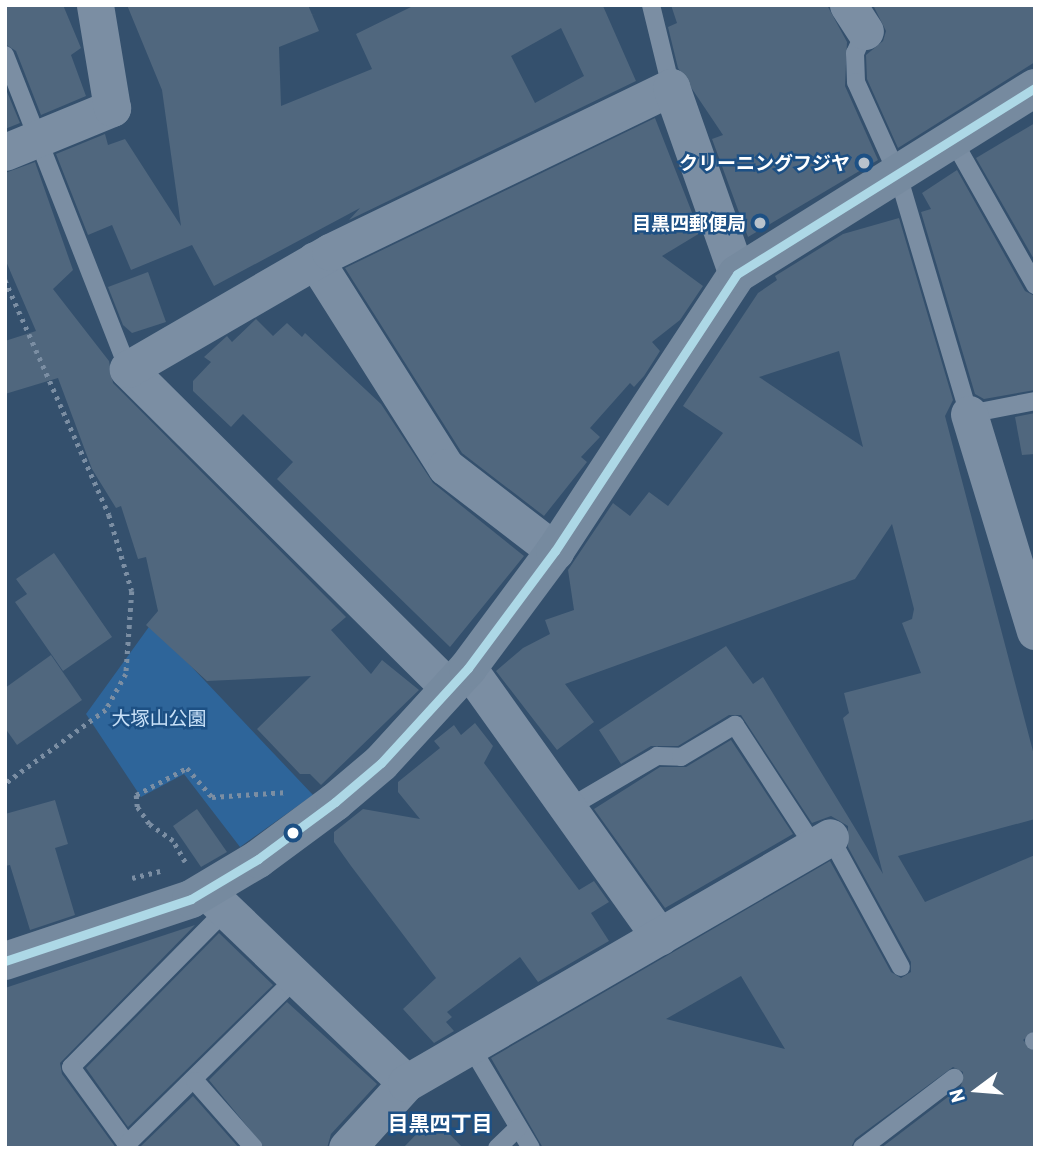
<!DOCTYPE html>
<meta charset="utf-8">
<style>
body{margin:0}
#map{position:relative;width:1040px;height:1153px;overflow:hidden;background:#34506d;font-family:Barlow,"Noto Sans JP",sans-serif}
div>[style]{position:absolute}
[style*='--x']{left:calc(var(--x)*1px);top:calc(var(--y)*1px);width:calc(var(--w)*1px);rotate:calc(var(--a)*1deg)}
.green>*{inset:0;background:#2e659a}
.building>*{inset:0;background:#50677e}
.path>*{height:4.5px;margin-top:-2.25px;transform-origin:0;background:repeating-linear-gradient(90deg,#7b8ea3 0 3.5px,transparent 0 8.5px)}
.lane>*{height:18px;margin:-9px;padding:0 9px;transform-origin:9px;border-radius:9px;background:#7b8ea3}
.street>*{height:37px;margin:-18.5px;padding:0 18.5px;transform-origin:18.5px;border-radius:18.5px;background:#7b8ea3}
.secondary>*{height:38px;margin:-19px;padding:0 19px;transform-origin:19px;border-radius:19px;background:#768a9f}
.bus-1>*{height:9px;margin:-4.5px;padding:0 4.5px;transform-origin:4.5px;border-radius:4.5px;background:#add8e6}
.dots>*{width:19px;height:19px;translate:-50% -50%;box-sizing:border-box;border:4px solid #1d5084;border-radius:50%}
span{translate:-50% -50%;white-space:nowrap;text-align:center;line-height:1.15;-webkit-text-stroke:5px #1d5084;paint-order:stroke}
.poi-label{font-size:19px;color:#fff;font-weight:700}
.right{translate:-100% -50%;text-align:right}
.park-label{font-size:19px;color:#c9e1f8}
.neighbourhood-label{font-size:21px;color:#fff;font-weight:700}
.frame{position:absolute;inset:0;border:7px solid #fff;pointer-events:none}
.north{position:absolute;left:942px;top:1055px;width:70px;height:70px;-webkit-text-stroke:5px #1d5084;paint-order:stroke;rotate:254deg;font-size:19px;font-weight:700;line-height:28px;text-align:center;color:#fff}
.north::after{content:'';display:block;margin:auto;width:24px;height:32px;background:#fff;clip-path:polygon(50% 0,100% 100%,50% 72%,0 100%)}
</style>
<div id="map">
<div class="green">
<i style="clip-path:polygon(151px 624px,313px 795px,240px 847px,184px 774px,141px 797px,86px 714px)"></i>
</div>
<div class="building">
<i style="clip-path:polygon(5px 5px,63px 5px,81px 48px,71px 55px,86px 96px,41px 115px,16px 51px,5px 44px)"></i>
<i style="clip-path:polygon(evenodd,127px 5px,308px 5px,319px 31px,279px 47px,281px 106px,372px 69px,356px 34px,415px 5px,603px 6px,636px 81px,349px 220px,360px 208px,214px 286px,192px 245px,131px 270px,112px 225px,88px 235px,56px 154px,105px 134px,108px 145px,125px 139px,181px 226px,162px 90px,127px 5px,561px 28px,584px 76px,535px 103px,511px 56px,561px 28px)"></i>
<i style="clip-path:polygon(671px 5px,827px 5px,847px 42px,845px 86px,878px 160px,748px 237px,712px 139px,723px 135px,678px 68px,668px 27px,677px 23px)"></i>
<i style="clip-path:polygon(873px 5px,1035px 5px,1035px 62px,898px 148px,867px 79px,866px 55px,883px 41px,886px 31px)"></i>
<i style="clip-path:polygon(5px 87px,20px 123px,5px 129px)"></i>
<i style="clip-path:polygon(655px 118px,700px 233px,662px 256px,703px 286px,680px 320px,652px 342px,660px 351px,644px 376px,634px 387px,630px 383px,590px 428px,600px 437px,581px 457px,587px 462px,544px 516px,462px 453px,345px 268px)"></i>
<i style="clip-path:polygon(1035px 123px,1035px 261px,976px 158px)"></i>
<i style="clip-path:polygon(35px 162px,73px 270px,53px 289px,109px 361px,113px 383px,346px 617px,331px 630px,371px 674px,382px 660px,419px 690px,321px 785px,310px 774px,300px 774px,257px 729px,311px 676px,207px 681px,146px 625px,158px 611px,146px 557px,138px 559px,121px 506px,116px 508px,92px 469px,58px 378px,5px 394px,5px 341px,36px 331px,5px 259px,5px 173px)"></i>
<i style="clip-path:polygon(957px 170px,1025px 291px,1035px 296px,1035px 390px,984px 399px,975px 394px,921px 212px,931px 209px,922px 193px)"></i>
<i style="clip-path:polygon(evenodd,899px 218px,953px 400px,945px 416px,1035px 759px,1035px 819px,898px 856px,925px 902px,1035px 855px,1035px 1030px,1023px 1040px,1035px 1052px,1035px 1148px,881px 1148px,961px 1087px,963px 1072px,953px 1067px,855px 1139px,851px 1148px,543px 1148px,491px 1058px,830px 861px,891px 972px,901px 978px,911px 972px,911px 962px,848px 847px,848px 826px,831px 816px,812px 823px,741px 715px,729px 715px,678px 746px,651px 746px,621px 764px,599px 730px,726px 646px,753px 684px,763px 677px,883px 874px,843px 718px,849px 713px,844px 693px,921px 673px,902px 623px,912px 619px,914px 609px,892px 524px,855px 579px,565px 684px,594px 722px,557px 750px,496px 671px,523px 648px,550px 634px,545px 620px,574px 610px,568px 570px,613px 503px,630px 516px,649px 492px,668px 506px,723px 433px,683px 406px,758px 293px,777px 280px,775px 276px,843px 234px,899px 218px,839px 351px,863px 447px,759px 377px,839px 351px,899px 218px,741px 976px,785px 1049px,666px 1019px,741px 976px)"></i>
<i style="clip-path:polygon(148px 272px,166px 322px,132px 333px,123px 325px,108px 287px)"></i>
<i style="clip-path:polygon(256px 319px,273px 336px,287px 323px,302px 337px,305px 333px,381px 404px,433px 483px,524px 556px,450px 647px,277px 479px,293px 462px,243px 414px,231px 427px,193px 391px,193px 381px,211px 362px,204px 357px,227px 336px,232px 342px)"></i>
<i style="clip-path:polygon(1035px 413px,1035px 454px,1022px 455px,1015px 417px)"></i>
<i style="clip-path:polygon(54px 553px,112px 637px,63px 671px,15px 602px,27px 594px,16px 579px)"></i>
<i style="clip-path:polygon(51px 655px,82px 700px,17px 745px,5px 728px,5px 688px)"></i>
<i style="clip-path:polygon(475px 723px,493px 746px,484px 763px,579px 890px,594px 881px,609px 902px,591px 913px,609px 941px,538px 982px,520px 957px,447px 1012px,452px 1017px,446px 1022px,454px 1031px,434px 1043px,403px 1009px,436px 978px,351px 866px,334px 842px,334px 832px,363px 809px,420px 819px,398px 792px,398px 782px,440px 748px,434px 741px,454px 725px,461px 735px)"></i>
<i style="clip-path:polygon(731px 740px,793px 834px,665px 908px,594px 809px,660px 767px,686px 767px)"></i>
<i style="clip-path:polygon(55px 800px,68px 844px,55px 848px,75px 915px,30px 930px,10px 865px,5px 866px,5px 814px)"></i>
<i style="clip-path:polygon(197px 809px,227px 852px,201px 867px,173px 826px)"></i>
<i style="clip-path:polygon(195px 925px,60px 1063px,62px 1074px,116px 1148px,5px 1148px,5px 988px)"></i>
<i style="clip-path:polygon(219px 933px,273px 985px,128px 1127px,86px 1068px)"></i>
<i style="clip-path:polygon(287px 1002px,377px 1084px,331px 1134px,327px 1148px,265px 1148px,209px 1080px)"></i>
<i style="clip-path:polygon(193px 1096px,239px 1148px,139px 1148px)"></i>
<i style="clip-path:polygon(433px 1117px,463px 1148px,403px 1148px)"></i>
</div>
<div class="path">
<i style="--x:5;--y:280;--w:257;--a:66.1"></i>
<i style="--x:109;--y:515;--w:79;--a:73.2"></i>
<i style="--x:132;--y:591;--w:83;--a:94.1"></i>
<i style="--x:126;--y:674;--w:41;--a:119.1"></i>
<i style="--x:106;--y:710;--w:125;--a:143.8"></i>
<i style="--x:185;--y:862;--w:24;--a:-120"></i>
<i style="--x:173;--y:841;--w:29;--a:-145"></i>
<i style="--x:149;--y:824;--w:21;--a:-125"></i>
<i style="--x:137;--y:807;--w:12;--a:-95"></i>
<i style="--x:136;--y:795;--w:58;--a:-27.9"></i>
<i style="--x:187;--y:768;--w:38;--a:49"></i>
<i style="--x:212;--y:797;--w:76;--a:-3.8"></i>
<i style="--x:132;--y:878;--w:29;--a:-14"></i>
</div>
<div class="lane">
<i style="--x:651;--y:5;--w:84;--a:76.3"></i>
<i style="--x:865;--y:31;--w:24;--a:114"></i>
<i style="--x:855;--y:53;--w:29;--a:88"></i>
<i style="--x:856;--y:82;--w:102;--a:65.7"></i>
<i style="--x:898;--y:175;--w:249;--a:73.5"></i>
<i style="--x:969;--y:414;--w:67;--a:-11.1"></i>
<i style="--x:5;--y:55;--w:337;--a:68.6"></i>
<i style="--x:953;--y:140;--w:167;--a:60.5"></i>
<i style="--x:570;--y:807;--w:101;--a:-30.4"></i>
<i style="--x:657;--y:756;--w:24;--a:2"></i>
<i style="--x:681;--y:757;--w:63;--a:-30.7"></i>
<i style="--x:735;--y:725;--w:145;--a:56.9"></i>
<i style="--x:830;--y:837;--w:148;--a:61.4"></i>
<i style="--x:223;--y:913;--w:216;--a:134.6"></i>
<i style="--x:71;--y:1067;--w:95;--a:54"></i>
<i style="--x:127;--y:1144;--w:234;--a:-44.5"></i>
<i style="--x:1034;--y:1041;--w:1;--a:0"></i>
<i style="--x:471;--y:1047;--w:117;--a:59.3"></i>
<i style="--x:195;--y:1081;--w:89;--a:48.6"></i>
<i style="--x:497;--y:1148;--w:29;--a:-44"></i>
<i style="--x:862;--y:1148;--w:116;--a:-37.3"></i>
</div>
<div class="street">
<i style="--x:848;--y:5;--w:31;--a:57"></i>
<i style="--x:5;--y:152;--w:116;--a:-22.4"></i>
<i style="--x:112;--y:108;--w:104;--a:-99.4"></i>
<i style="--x:315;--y:260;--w:245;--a:57.7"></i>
<i style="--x:446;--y:467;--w:138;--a:37.6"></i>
<i style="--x:969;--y:414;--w:227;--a:73.1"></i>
<i style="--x:468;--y:668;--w:330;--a:54.5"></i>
<i style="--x:449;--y:688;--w:453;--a:-135.2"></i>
<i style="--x:128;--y:369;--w:233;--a:-30.1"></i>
<i style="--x:330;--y:252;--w:379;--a:-25.8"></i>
<i style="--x:671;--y:87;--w:198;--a:70.6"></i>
<i style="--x:206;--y:891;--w:277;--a:43.8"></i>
<i style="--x:347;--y:1148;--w:88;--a:-47.8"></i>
<i style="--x:406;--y:1083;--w:490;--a:-30.1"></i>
</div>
<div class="secondary">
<i style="--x:5;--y:961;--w:196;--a:-18.4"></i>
<i style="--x:191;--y:899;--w:78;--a:-30.8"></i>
<i style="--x:258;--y:859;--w:96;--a:-36.5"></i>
<i style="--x:335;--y:802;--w:60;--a:-40.3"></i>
<i style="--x:381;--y:763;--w:129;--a:-47.5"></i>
<i style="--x:468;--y:668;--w:146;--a:-53.4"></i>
<i style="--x:555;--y:551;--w:331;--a:-56.7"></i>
<i style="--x:737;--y:274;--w:351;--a:-32"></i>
</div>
<div class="bus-1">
<i style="--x:5;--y:961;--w:196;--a:-18.4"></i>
<i style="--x:191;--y:899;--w:78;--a:-30.8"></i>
<i style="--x:258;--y:859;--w:96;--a:-36.5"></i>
<i style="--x:335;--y:802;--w:60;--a:-40.3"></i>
<i style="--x:381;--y:763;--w:129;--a:-47.5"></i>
<i style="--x:468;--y:668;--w:146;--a:-53.4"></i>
<i style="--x:555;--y:551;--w:331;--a:-56.7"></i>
<i style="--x:737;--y:274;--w:351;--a:-32"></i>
</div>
<div class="dots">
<i style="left:864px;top:163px;background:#b8c2cc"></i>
<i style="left:760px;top:223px;background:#b8c2cc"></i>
<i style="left:293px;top:833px;background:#fff"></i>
</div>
<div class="poi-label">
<span class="right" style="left:850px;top:163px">クリーニングフジヤ</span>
<span class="right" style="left:746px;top:223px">目黒四郵便局</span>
</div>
<div class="park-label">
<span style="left:159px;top:718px">大塚山公園</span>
</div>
<div class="neighbourhood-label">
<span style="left:440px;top:1123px">目黒四丁目</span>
</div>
<div class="frame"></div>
<div class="north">N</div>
</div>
